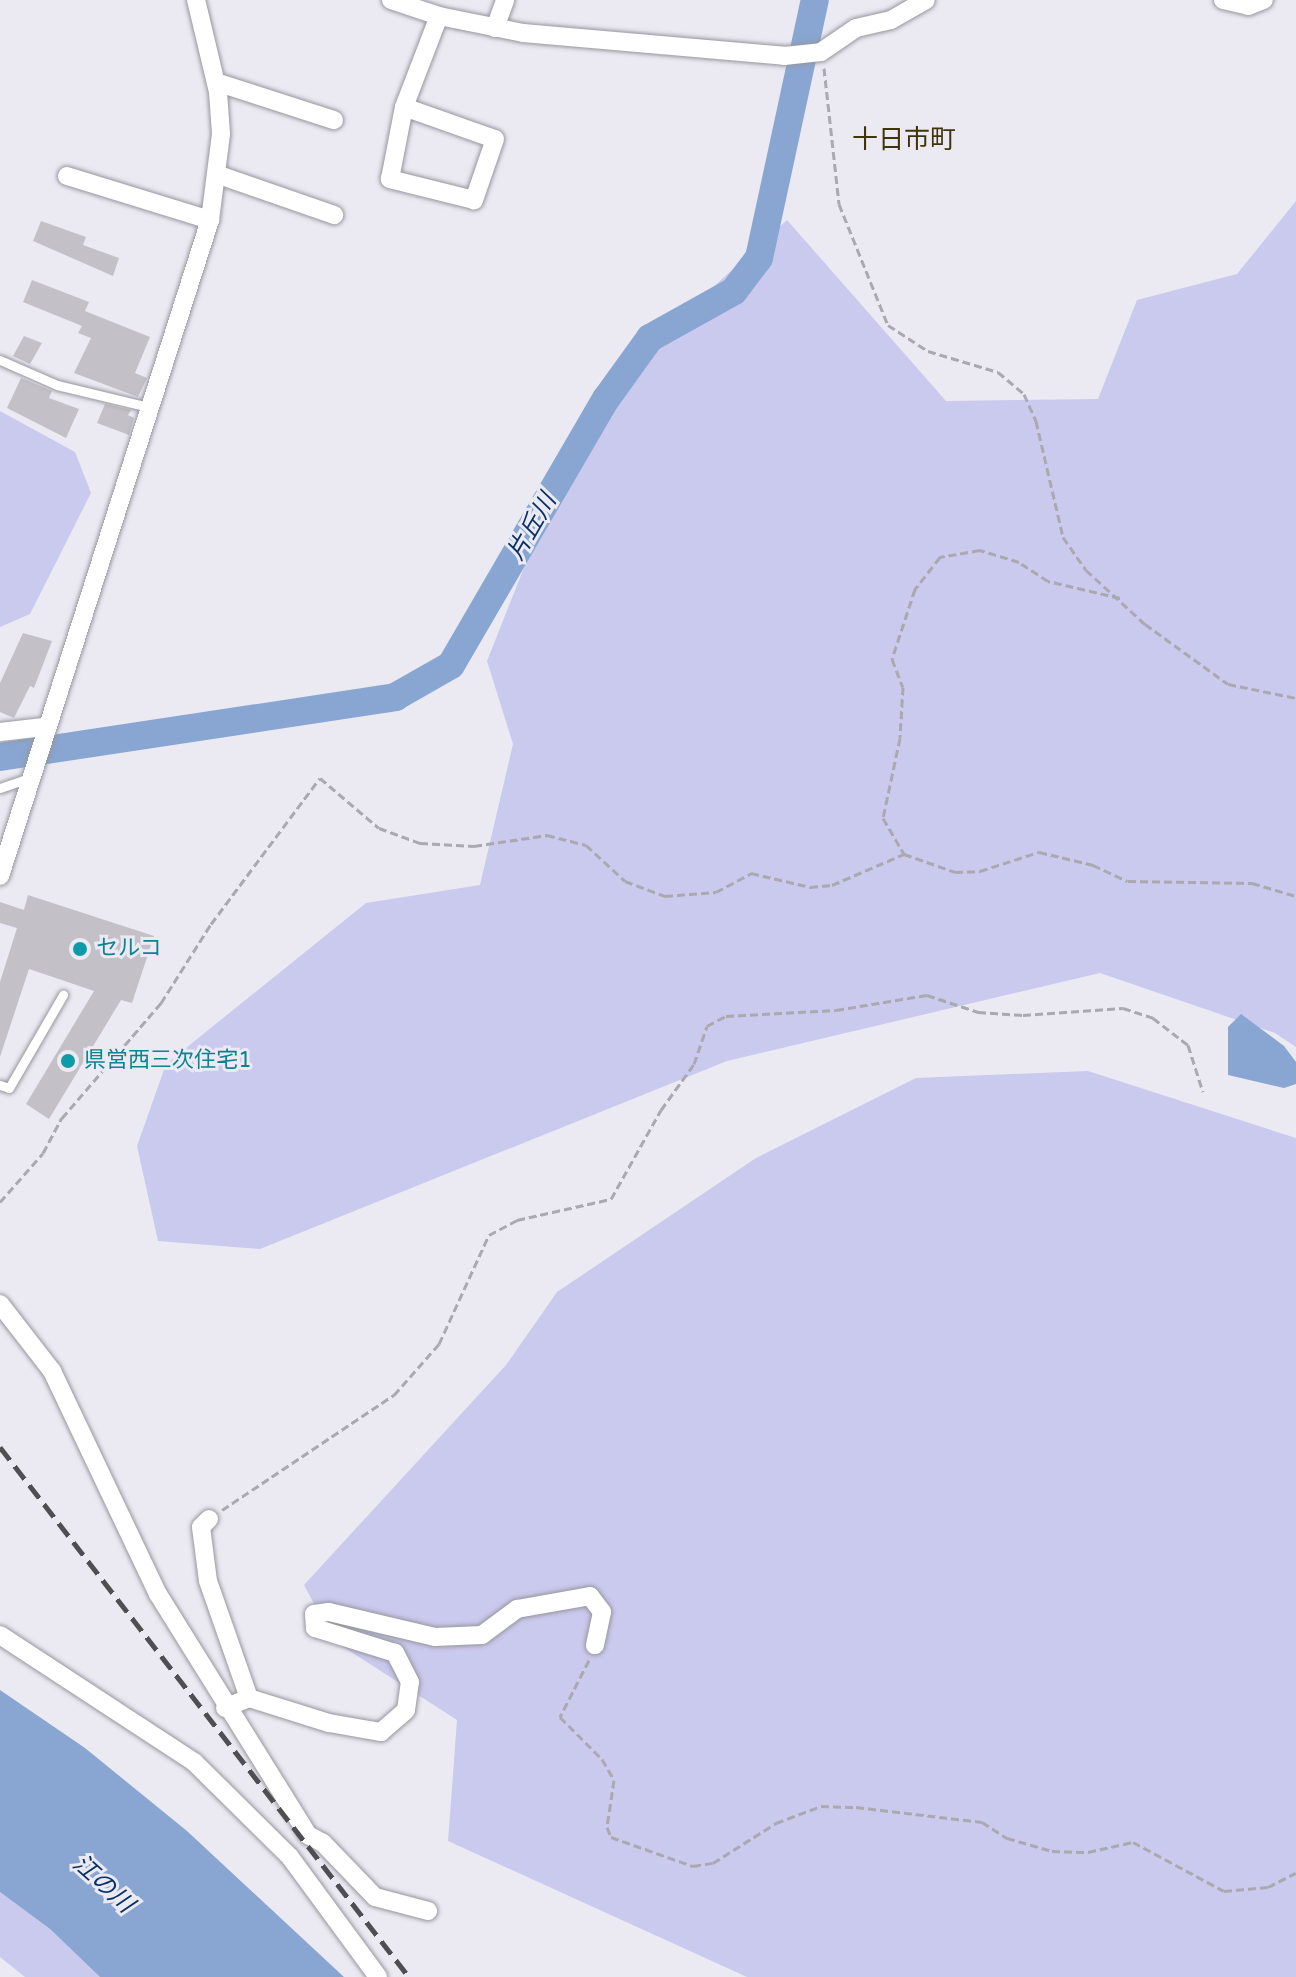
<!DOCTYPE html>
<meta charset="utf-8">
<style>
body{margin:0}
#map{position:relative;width:1296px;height:1977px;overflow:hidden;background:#ebeaf3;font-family:"Varela Round","Noto Sans JP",sans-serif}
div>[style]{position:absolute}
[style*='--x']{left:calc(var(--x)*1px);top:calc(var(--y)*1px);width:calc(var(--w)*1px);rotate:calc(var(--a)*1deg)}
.green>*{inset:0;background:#cac9ee}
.water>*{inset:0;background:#88a6d1}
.river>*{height:28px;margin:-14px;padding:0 14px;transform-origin:14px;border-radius:14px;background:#88a6d1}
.building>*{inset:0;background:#c3c0c8}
.path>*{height:3px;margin-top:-1.5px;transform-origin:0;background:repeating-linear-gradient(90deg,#aaa9b0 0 8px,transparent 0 12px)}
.roads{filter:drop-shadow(0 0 2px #96969e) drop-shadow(0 0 2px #96969e)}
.service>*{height:9px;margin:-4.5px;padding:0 4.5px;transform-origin:4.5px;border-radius:4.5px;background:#fff}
.minor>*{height:18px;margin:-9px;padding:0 9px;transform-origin:9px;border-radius:9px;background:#fff}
.rail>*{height:5px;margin-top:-2.5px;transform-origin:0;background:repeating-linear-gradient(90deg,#4f4e53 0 16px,transparent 0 24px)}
.dots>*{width:22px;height:22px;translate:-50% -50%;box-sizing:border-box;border:4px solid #ebeaf3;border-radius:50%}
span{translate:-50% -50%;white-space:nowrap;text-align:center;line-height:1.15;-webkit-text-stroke:6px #ebeaf3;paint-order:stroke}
.culture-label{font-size:22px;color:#0d838f}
.left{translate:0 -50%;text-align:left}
.water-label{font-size:24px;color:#093064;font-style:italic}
.quarter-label{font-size:26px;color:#41340a}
</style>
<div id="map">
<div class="green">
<i style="clip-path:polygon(1296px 201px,1296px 1047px,1275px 1033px,1100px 973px,727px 1061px,260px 1249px,158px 1241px,137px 1146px,166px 1064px,366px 903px,480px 885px,513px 744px,487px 661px,554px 492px,647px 347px,787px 220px,946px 401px,1098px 399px,1137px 300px,1237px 274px)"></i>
<i style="clip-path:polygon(0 411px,75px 452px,91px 493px,30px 614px,0 627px)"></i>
<i style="clip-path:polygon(1088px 1071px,1296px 1138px,1296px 1977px,747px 1977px,448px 1841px,457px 1720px,334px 1641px,304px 1585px,506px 1365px,557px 1292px,756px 1158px,916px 1078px)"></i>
<i style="clip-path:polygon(0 1892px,50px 1929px,100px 1977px,25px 1977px,0 1957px)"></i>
</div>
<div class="water">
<i style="clip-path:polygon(1241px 1014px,1284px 1046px,1296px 1062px,1296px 1084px,1284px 1088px,1228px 1075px,1228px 1027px)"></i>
<i style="clip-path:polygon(0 1690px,85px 1748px,187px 1831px,344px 1977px,100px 1977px,50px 1929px,0 1892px)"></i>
</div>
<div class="river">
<i style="--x:0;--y:757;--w:400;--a:-8.6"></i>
<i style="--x:395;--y:697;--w:64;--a:-29.7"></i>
<i style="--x:451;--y:665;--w:308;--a:-59.8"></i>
<i style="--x:606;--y:399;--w:75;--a:-54.2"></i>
<i style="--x:650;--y:338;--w:96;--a:-29.2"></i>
<i style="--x:734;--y:291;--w:41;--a:-52.9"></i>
<i style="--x:759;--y:258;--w:264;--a:-77.8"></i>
</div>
<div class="building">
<i style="clip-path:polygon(41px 221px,86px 237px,83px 245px,119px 258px,113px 276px,33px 241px)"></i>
<i style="clip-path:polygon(32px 280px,89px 302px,85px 311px,150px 337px,135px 373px,147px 378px,138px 397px,74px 373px,91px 338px,78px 333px,82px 326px,23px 302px)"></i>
<i style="clip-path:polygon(24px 336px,42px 343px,30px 364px,13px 356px)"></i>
<i style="clip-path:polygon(21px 378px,52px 391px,49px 398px,79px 409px,66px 438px,7px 408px)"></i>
<i style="clip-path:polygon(105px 404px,131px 410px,128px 415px,134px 418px,129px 435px,97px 423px)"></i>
<i style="clip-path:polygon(23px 633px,52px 641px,34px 688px,30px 686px,14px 718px,0 712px,0 683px)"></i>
<i style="clip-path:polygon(28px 895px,154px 936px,132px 1003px,121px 1000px,49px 1119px,26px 1104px,94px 991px,29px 969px,0 1057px,0 982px,17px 928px,0 923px,0 902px,24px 910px)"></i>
</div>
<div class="path">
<i style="--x:824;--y:68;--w:137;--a:83.7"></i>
<i style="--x:839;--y:204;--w:131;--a:68"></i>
<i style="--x:888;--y:325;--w:48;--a:33"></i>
<i style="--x:928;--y:351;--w:73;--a:16.7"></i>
<i style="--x:998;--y:372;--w:34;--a:40"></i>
<i style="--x:1024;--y:394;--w:30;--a:66"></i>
<i style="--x:1036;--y:421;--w:119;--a:76.9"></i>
<i style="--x:1063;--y:537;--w:40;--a:55.1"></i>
<i style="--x:1086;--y:570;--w:80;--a:42.5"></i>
<i style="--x:1145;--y:624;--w:102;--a:35.9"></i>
<i style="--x:1228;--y:684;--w:69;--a:11.6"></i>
<i style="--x:1120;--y:598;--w:74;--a:-166.7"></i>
<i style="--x:1048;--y:581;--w:35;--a:-147"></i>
<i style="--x:1019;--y:562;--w:41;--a:-162.9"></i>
<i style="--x:980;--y:550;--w:41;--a:170.1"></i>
<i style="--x:940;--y:557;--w:41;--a:128"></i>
<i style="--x:915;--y:589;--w:74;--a:108.2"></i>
<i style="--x:892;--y:659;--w:30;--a:69"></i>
<i style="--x:903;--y:687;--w:51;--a:93.4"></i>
<i style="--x:900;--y:738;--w:82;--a:102"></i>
<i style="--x:883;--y:818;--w:42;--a:59.7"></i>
<i style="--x:904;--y:854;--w:54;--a:19.4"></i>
<i style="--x:955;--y:872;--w:25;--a:-2"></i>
<i style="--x:980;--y:871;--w:62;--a:-17.9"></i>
<i style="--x:1039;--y:852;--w:56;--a:13.5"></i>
<i style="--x:1093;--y:865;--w:38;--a:25"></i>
<i style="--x:1128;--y:881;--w:124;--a:0.9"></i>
<i style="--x:1252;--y:883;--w:46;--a:16.5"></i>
<i style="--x:0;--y:1202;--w:65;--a:-48.7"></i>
<i style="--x:43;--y:1153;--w:40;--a:-62"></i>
<i style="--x:62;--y:1118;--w:152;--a:-49.3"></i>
<i style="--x:161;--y:1003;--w:93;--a:-57.7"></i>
<i style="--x:211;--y:924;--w:182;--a:-53.3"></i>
<i style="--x:320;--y:778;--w:77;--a:40.3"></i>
<i style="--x:379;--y:828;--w:44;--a:20.1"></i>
<i style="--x:420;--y:843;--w:54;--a:3.2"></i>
<i style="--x:474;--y:846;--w:74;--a:-8.6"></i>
<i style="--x:547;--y:835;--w:40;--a:14.4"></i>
<i style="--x:586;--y:845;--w:53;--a:42.7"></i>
<i style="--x:625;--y:881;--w:43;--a:20.6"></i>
<i style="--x:665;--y:896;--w:51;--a:-4.5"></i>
<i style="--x:716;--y:892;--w:40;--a:-28"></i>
<i style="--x:751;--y:873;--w:61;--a:13.3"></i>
<i style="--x:810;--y:887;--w:22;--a:-5"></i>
<i style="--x:832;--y:885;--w:78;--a:-23.3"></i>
<i style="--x:222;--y:1510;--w:207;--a:-33.8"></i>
<i style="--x:394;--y:1395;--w:68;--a:-48.6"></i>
<i style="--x:439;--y:1344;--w:120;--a:-65.4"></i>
<i style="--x:489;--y:1235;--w:32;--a:-28"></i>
<i style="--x:517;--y:1220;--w:96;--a:-12.6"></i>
<i style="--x:611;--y:1199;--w:102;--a:-60.7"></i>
<i style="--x:661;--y:1110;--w:57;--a:-54.3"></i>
<i style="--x:694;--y:1064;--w:40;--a:-71.1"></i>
<i style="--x:707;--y:1026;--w:21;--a:-28"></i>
<i style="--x:726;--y:1016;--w:110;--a:-3.1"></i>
<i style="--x:836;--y:1010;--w:92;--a:-9.4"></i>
<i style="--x:927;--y:995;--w:54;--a:18.4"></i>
<i style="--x:978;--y:1012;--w:45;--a:3.8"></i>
<i style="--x:1023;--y:1015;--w:100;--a:-4"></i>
<i style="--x:1123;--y:1008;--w:32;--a:18"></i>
<i style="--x:1153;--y:1018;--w:44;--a:37.6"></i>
<i style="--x:1188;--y:1045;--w:49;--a:72.3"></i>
<i style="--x:589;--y:1660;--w:64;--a:117"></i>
<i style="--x:560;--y:1717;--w:59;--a:45"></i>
<i style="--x:602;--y:1759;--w:24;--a:60"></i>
<i style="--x:614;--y:1780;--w:48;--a:98.5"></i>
<i style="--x:607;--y:1827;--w:11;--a:68"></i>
<i style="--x:611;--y:1837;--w:87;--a:19.5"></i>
<i style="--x:693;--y:1866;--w:20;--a:-9"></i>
<i style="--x:713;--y:1863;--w:75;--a:-32.4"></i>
<i style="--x:776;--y:1823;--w:48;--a:-20.7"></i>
<i style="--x:821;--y:1806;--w:35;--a:2"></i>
<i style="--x:856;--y:1807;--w:127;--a:6.8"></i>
<i style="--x:982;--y:1822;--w:30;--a:33"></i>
<i style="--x:1007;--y:1838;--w:47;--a:16.1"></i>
<i style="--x:1052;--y:1851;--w:36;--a:2"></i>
<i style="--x:1088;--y:1852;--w:46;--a:-12.5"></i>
<i style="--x:1133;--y:1842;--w:103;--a:28.3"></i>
<i style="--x:1224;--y:1891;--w:44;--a:-5.2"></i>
<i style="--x:1268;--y:1887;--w:31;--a:-27"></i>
</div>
<div class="roads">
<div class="service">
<i style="--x:0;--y:360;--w:62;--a:23.7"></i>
<i style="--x:57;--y:385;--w:99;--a:13.5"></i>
<i style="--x:0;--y:788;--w:31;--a:-19"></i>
<i style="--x:0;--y:1085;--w:9;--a:18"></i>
<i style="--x:9;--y:1088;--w:108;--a:-59.9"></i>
</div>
<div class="minor">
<i style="--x:391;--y:0;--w:51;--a:18.4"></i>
<i style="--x:439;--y:16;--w:86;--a:11.4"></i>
<i style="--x:523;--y:33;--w:262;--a:5"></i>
<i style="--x:784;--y:56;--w:37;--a:-6"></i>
<i style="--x:821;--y:52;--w:42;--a:-34.4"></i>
<i style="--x:856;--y:28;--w:36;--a:-13"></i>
<i style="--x:891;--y:20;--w:40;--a:-29.7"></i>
<i style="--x:1223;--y:0;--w:26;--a:13"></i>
<i style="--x:1248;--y:6;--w:17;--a:-21"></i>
<i style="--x:495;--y:28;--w:30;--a:-70"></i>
<i style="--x:216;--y:82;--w:124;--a:17.9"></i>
<i style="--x:404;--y:107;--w:96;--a:19.4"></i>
<i style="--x:495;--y:139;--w:65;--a:109"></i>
<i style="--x:474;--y:200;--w:87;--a:-166"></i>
<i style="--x:390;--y:179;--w:73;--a:-79"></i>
<i style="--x:404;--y:107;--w:97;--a:-69"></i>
<i style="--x:219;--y:175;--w:122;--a:19.2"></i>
<i style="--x:67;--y:176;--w:150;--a:17.1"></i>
<i style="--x:0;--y:732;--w:44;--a:-6.5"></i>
<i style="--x:0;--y:876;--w:689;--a:-72.25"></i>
<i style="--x:210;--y:220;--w:87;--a:-82.7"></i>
<i style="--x:221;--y:134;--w:42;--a:-94.1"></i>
<i style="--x:218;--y:92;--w:95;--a:-103.4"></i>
<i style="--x:0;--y:1304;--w:85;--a:52.2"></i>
<i style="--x:52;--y:1371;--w:247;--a:64.6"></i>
<i style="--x:158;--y:1594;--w:284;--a:58.1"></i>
<i style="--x:308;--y:1835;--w:17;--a:28"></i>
<i style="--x:323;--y:1843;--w:75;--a:46.1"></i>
<i style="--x:375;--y:1897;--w:55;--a:14.8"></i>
<i style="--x:209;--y:1519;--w:11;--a:135"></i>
<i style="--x:201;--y:1527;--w:54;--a:82.6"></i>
<i style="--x:208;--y:1581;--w:124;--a:70.7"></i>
<i style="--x:0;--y:1635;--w:232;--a:33.2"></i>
<i style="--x:194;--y:1762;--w:135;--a:44.7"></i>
<i style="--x:290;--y:1857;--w:149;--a:53.7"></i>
<i style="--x:225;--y:1708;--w:26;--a:-23"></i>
<i style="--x:249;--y:1698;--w:84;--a:17.4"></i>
<i style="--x:329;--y:1723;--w:53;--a:9.8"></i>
<i style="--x:381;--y:1732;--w:33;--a:-41"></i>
<i style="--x:406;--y:1710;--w:28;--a:-82"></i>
<i style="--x:410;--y:1682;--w:33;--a:-117"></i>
<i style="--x:395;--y:1653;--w:84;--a:-162.6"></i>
<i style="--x:315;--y:1628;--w:14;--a:-94"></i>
<i style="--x:314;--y:1614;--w:15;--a:-8"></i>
<i style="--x:329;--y:1612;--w:109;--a:13.3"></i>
<i style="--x:435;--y:1637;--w:47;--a:-2.4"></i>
<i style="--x:482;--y:1635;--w:44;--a:-36.6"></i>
<i style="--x:517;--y:1609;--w:74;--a:-10.1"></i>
<i style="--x:590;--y:1596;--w:20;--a:53"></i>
<i style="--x:602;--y:1612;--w:34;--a:102"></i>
</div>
</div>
<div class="rail">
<i style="--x:0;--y:1447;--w:669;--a:52.34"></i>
</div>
<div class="dots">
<i style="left:80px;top:949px;background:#0f9aa8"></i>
<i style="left:68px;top:1061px;background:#0f9aa8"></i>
</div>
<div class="culture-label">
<span class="left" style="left:96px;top:949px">セルコ</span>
<span class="left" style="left:84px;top:1061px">県営西三次住宅1</span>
</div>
<div class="water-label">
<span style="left:532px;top:527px;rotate:-60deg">片丘川</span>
<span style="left:103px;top:1884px;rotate:42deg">江の川</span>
</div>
<div class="quarter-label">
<span style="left:904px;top:140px">十日市町</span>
</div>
</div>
